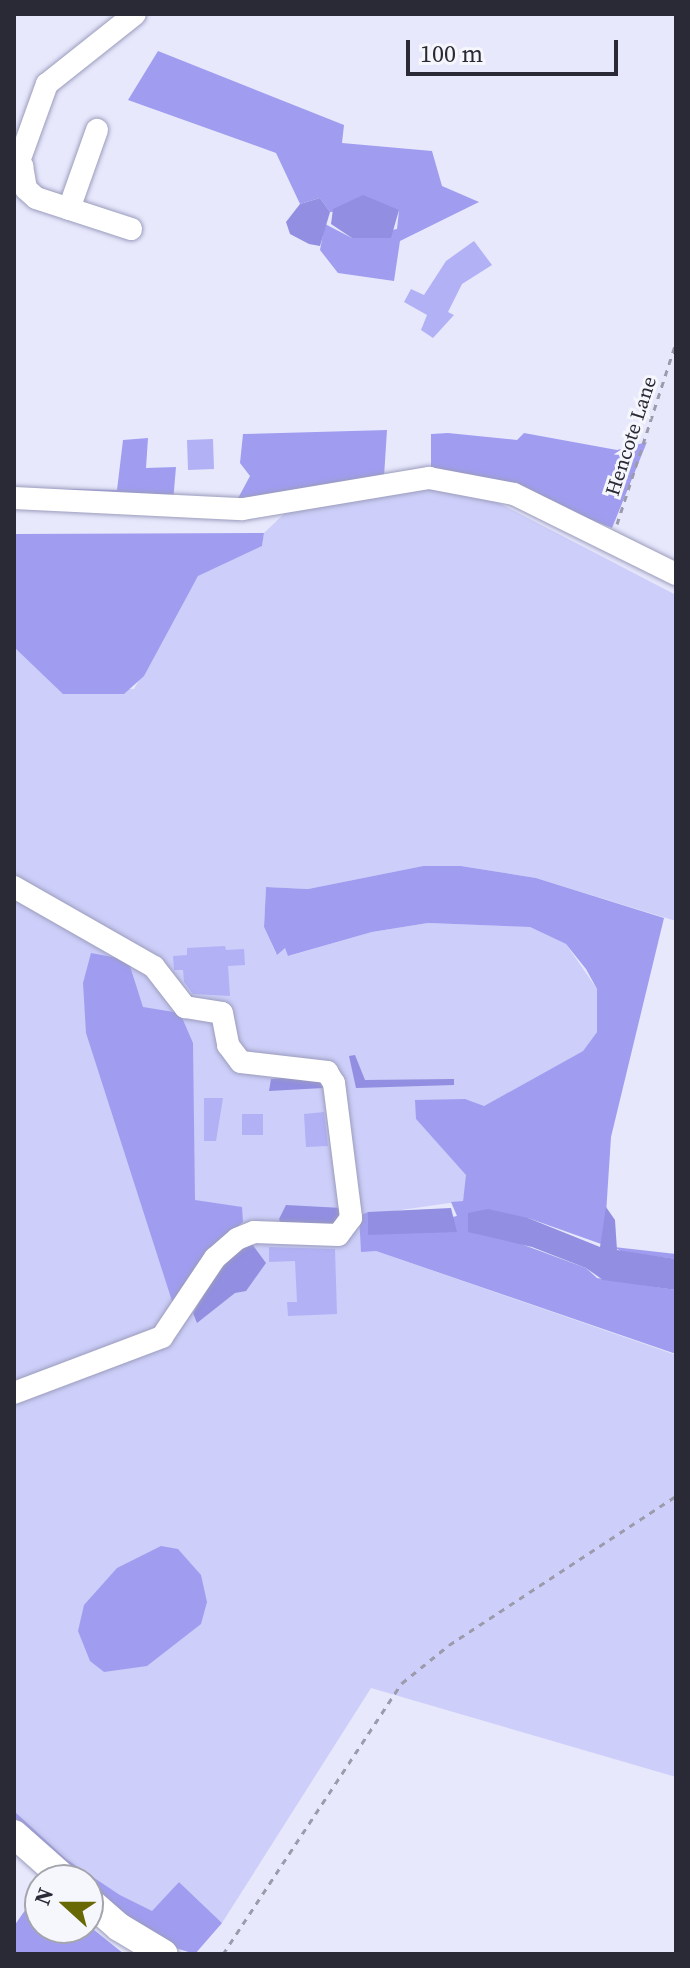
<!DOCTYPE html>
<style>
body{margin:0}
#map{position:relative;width:690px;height:1968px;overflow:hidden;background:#e7e8fc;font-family:"Source Serif 4",serif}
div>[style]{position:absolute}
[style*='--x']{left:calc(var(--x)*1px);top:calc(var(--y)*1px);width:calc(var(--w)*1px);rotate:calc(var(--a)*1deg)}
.green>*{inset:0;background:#cdcef9}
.forest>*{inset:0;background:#a09df1}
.water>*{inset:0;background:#928ee1}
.building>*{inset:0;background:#b2b1f6}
.path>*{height:3px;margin-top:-1.5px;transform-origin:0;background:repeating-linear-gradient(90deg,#9b9bac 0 6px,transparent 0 12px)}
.roads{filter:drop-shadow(0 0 2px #9b9cbc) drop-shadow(0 0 2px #9b9cbc)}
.minor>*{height:22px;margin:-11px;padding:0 11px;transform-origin:11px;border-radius:11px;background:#fff}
.major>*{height:28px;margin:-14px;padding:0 14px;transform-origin:14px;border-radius:14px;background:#fff}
span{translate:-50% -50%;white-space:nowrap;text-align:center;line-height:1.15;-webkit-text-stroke:6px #f6f6fd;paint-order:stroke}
.street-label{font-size:20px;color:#2a2a36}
.frame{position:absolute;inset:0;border:16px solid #2a2a36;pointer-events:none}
.north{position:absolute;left:24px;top:1864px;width:80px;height:80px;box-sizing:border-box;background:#f6f6fd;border:2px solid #a4a4ad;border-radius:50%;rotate:291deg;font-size:22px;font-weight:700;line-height:32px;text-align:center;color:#2a2a36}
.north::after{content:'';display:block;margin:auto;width:28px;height:36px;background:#686804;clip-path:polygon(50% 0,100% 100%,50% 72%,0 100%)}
.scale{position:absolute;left:406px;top:40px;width:212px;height:36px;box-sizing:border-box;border:4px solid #2a2a36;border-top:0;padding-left:10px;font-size:24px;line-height:28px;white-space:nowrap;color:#2a2a36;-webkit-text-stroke:6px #f6f6fd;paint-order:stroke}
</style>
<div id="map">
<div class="green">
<i style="clip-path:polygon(391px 487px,478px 492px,676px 595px,676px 921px,536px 878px,461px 866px,423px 866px,308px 889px,266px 887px,264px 927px,276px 954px,285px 947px,289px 956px,372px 932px,428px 923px,530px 927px,566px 944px,597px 989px,597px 1032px,583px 1051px,484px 1106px,416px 1119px,467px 1175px,463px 1201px,360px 1216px,361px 1251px,376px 1251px,676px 1355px,676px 1777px,371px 1688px,222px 1923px,179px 1882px,152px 1912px,120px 1895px,66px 1859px,14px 1811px,14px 647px,61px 689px,134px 689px,198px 576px,210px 567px,262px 546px,264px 533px,286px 512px)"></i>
</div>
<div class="forest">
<i style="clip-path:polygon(158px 51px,344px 125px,342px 143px,432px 151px,442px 186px,479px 202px,400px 241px,394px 281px,338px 273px,320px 250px,325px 224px,352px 238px,397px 229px,399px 210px,330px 212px,320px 198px,300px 204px,276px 153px,128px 100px)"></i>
<i style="clip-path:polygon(387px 430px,384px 477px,236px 502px,250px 476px,240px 463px,243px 434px)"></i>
<i style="clip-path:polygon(448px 433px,517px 440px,524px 433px,617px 450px,647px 442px,612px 528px,487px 478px,431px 470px,431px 434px)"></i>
<i style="clip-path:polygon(148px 438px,146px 468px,176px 467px,173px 502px,14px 488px,117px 490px,123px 440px)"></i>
<i style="clip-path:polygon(264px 533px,262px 546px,198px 576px,144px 676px,124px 694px,63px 694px,14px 647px,14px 534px)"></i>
<i style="clip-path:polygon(423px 866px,461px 866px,536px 878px,664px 918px,611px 1137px,604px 1245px,528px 1218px,513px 1241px,586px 1268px,597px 1278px,676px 1290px,676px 1354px,376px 1251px,361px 1252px,359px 1216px,368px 1212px,368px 1235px,457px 1216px,451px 1202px,463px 1201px,466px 1175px,416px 1119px,415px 1100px,465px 1099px,484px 1106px,583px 1051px,597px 1032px,597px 989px,586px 969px,566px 944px,530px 927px,428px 923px,372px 932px,288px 956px,285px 948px,277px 955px,264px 927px,266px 887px,308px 889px)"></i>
<i style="clip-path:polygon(91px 953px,128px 960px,143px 1007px,180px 1013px,193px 1043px,195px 1200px,242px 1207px,243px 1222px,214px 1247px,183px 1295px,172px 1301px,86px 1033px,83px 983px)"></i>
<i style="clip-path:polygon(614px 1247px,676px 1254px,676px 1259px,622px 1252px)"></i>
<i style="clip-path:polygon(161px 1546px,178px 1549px,201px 1575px,207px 1602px,201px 1624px,147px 1666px,104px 1672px,90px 1661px,78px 1631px,84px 1605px,117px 1568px)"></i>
<i style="clip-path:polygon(14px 1811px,66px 1859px,120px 1895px,152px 1911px,179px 1882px,222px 1923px,195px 1954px,156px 1942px,14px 1822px)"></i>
<i style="clip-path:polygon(40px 1889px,40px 1928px,88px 1925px,124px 1954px,14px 1954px,14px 1926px)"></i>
</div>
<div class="water">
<i style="clip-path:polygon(363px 195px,399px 210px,391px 238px,352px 238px,331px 224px,333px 209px)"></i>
<i style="clip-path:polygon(320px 198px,330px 212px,320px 246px,309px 244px,290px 234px,286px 222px,300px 204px)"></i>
<i style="clip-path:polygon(355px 1055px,365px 1080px,454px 1079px,454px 1085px,356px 1088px,349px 1056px)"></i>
<i style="clip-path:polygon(317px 1075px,323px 1088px,269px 1091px,271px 1079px)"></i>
<i style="clip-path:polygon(286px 1205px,342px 1208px,342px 1223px,283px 1230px,279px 1219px)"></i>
<i style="clip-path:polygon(606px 1207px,615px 1220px,617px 1250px,676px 1259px,676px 1290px,603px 1280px,586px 1268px,532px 1247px,468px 1232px,468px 1213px,488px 1209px,528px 1218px,600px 1247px)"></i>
<i style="clip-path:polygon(451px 1208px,457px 1232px,368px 1235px,368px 1212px)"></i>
<i style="clip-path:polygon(252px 1244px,266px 1263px,246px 1291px,235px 1293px,197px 1323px,193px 1313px,220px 1267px,238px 1246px)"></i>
</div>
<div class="building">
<i style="clip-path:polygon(474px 241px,492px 265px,462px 284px,448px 312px,454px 315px,433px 338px,421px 330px,427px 315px,404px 302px,411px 289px,424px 295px,446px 261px)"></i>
<i style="clip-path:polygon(213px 439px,214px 469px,188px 470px,187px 440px)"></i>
<i style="clip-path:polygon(225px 946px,226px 950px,244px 949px,245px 965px,228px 966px,230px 996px,193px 994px,184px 982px,183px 970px,174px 970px,173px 956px,187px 955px,187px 948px)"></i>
<i style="clip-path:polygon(204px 1098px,223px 1098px,216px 1141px,204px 1141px)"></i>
<i style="clip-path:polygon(324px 1112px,328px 1146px,306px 1147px,304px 1114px)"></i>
<i style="clip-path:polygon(242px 1114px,263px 1114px,263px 1135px,242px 1135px)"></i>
<i style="clip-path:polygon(269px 1247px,335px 1249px,337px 1314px,288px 1316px,287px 1302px,297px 1302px,295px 1261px,269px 1262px)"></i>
</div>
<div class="path">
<i style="--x:617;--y:524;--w:191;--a:-72"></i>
<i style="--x:223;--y:1954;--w:325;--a:-56.6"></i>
<i style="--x:402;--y:1683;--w:60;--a:-39"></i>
<i style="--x:449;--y:1645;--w:272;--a:-33.3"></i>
</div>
<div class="roads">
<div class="minor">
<i style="--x:14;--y:163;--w:9;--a:21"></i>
<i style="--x:22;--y:166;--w:23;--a:80"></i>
<i style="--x:26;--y:189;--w:13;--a:42"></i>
<i style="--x:36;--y:198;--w:100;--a:18.1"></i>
<i style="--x:18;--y:164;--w:85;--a:-70.1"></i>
<i style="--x:47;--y:84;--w:112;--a:-38.5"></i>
<i style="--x:69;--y:209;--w:84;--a:-70.5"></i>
<i style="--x:14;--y:498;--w:229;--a:2.8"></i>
<i style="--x:243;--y:509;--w:189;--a:-9.5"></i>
<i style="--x:429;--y:478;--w:86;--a:10.7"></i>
<i style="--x:514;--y:494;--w:181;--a:26.3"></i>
<i style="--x:14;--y:887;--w:161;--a:29.7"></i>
<i style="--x:154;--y:967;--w:51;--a:52.2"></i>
<i style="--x:185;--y:1007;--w:37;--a:9"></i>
<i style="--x:222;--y:1013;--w:33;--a:79"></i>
<i style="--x:228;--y:1045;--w:21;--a:53"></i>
<i style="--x:241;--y:1062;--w:87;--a:6.6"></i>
<i style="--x:327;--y:1072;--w:13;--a:58"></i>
<i style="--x:334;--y:1083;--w:136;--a:82.8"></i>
<i style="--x:351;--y:1218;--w:21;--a:127"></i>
<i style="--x:338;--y:1235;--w:84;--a:-178"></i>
<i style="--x:254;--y:1232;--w:18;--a:158"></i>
<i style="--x:237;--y:1239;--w:29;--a:139"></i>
<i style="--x:215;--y:1258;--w:95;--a:123.9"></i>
<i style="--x:162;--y:1337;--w:158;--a:159.3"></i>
</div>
<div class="major">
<i style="--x:14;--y:1834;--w:69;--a:41.5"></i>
<i style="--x:88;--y:1900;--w:41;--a:41.1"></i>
<i style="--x:119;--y:1927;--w:52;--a:31"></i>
</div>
</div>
<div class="street-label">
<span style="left:631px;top:436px;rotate:-72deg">Hencote Lane</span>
</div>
<div class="frame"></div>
<div class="north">N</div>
<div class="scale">100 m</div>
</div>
